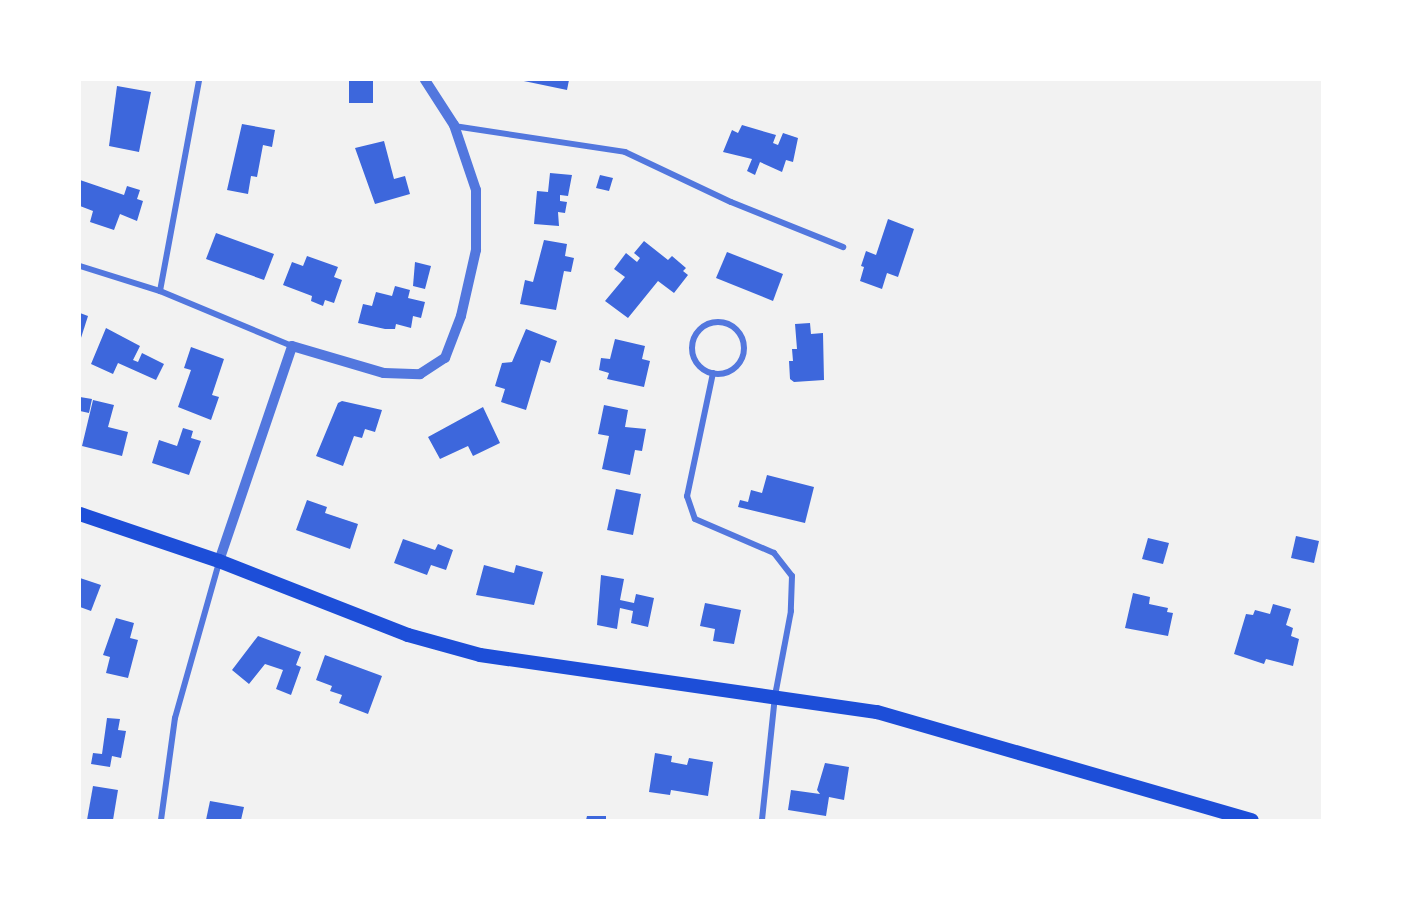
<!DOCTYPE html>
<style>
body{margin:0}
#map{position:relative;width:1402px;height:900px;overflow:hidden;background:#f2f2f2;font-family:"Source Sans 3",sans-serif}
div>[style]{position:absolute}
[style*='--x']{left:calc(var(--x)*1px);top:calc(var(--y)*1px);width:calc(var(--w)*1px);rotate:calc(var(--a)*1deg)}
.building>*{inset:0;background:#3d67dc}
.minor>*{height:6px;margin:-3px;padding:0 3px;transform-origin:3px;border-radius:3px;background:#5277de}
.minor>.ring{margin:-3px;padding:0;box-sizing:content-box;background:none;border:6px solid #5277de;border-radius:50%}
.tertiary>*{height:10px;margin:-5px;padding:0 5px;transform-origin:5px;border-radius:5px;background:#5277de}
.primary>*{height:14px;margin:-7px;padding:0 7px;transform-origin:7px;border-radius:7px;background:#1d4ed8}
span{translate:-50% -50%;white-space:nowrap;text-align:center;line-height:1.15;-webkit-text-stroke:6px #fff;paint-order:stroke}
.frame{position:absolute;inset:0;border:81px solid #fff;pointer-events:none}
</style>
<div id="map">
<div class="building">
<i style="clip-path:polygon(349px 80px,373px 80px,373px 103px,349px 103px)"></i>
<i style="clip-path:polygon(519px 80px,569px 80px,567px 90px)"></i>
<i style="clip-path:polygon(117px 86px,151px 92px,139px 152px,109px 146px)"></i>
<i style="clip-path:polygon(242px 124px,275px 130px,272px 147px,263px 145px,257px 177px,251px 176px,248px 194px,227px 190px)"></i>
<i style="clip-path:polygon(742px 125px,776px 135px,773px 143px,778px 145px,783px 133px,798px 138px,793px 162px,786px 160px,782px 172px,760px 162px,755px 175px,747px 171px,752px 159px,723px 152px,732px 130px,738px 133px)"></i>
<i style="clip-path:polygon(384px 141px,394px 179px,405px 176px,410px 194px,375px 204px,355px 148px)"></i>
<i style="clip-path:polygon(550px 173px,572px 175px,568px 196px,560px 195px,560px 201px,567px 202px,565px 213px,558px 212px,559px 226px,534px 224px,537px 191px,548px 192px)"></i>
<i style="clip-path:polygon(600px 175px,613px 178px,609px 191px,596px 188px)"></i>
<i style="clip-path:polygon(80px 180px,124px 195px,127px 186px,140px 190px,137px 199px,143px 201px,137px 221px,120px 214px,114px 230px,90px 222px,93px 211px,80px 206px)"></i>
<i style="clip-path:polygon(888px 219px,914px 229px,898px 277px,887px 273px,882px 289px,860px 281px,864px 267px,861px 266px,866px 251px,876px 255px)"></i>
<i style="clip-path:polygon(216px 233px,274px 254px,264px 280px,206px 259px)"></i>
<i style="clip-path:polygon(544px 240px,567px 244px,565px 256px,574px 258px,571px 272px,564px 271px,556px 310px,520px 304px,525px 280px,533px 282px)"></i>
<i style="clip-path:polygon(644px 241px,668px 260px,672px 256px,686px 268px,683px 271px,688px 275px,674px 293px,658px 281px,628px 318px,605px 301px,625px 277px,614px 269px,626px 253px,637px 262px,640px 258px,634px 253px)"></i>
<i style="clip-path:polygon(727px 252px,783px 274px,773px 301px,716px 278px)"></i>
<i style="clip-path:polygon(307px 256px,338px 267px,334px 277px,342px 280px,334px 303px,325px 300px,323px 306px,311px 301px,312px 296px,283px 285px,292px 262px,303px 266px)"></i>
<i style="clip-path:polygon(415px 262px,431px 266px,425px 289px,413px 286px)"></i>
<i style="clip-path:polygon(395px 286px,410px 290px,408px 298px,425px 302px,421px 318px,413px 316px,411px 328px,396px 324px,395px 329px,385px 329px,358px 323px,363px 304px,372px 306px,376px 292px,392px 296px)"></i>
<i style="clip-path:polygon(80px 313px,88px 316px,80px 341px)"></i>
<i style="clip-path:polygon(810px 323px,811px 334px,823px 333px,824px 380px,794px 382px,790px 379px,789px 361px,793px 361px,792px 349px,797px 349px,795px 324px)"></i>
<i style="clip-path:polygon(106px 328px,140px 346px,133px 360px,138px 362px,142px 353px,164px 364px,156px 380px,118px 363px,113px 374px,91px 364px)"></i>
<i style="clip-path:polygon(526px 329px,557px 341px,550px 363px,541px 360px,526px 410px,501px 402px,505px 389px,495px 386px,502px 363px,512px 362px)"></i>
<i style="clip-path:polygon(615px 339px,645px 346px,642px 359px,650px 361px,644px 387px,607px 379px,609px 373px,599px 370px,601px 358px,610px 359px)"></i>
<i style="clip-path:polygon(191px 347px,224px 359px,212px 395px,219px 397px,211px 420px,178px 407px,191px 370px,184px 368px)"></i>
<i style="clip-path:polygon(80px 397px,92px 399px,89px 413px,80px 411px)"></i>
<i style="clip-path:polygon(93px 400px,114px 405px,108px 427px,128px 432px,122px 456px,82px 446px)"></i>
<i style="clip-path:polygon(342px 401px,382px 410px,375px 432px,365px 429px,362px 438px,354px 436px,343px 466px,316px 456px,338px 403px)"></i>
<i style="clip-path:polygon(604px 405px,628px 410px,625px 427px,646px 429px,642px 451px,635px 450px,630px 475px,602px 469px,609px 436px,598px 434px)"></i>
<i style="clip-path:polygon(483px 407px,500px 443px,473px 456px,468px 446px,440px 459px,428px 437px)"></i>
<i style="clip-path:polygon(183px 428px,193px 431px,191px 438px,201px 441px,189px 475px,152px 463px,159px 440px,177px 446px)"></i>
<i style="clip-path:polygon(767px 475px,814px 487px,805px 523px,738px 507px,740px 500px,748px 502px,751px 490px,762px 493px)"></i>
<i style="clip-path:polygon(616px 489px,641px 494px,633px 535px,607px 530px)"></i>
<i style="clip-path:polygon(307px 500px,327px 507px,325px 513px,358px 524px,350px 549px,296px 530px)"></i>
<i style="clip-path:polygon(1296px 536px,1319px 541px,1314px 563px,1291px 558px)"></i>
<i style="clip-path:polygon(1148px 538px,1169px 543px,1163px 564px,1142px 559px)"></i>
<i style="clip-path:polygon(403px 539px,435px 550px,438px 544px,453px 550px,446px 570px,431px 565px,427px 575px,394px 563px)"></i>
<i style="clip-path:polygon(484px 565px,514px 573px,516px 565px,543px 572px,534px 605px,476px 595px)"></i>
<i style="clip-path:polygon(601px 575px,624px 579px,620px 600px,634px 603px,636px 594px,654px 598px,648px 627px,631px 623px,633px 611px,620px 608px,617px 629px,597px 625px)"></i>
<i style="clip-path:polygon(80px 578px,101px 585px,91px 611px,80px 607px)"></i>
<i style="clip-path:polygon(1133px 593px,1150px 597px,1149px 604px,1168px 608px,1167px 612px,1173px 613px,1168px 636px,1125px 628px)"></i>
<i style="clip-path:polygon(705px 603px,741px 610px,734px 644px,713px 641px,715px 629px,700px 626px)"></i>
<i style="clip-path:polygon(1273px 604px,1291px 609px,1286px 625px,1293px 628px,1291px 636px,1299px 639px,1293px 666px,1266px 659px,1264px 664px,1234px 654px,1246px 614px,1253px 615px,1255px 610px,1270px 614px)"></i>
<i style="clip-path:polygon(116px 618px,134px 623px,130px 638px,138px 640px,128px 678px,106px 673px,110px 657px,103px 655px)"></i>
<i style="clip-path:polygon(258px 636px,301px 652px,296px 665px,301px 667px,291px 695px,276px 689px,283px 670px,265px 664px,249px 684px,232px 670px)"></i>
<i style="clip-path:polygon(325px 655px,382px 676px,368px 714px,339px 703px,342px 695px,330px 691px,332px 686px,316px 680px)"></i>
<i style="clip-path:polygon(107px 718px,120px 719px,118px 730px,126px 731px,121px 758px,112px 756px,110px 767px,91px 764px,93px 753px,102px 754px)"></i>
<i style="clip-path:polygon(655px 753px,672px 756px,671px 762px,687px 765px,689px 758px,713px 762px,708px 796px,671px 790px,670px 795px,649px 792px)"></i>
<i style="clip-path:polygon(825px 763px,849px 767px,844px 800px,829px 797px,826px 816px,788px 810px,791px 790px,820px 794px,817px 790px)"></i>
<i style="clip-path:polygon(93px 786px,118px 790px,113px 820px,87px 820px)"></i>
<i style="clip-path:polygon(210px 801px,244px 807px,241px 820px,206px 820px)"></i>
<i style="clip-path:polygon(587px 816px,606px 816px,606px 820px,586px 820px)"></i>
</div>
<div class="minor">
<i style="--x:454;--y:126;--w:173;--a:8.6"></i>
<i style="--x:625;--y:152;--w:117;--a:25.3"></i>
<i style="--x:731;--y:202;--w:121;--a:21.9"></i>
<i style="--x:80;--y:266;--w:84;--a:17.4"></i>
<i style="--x:160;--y:291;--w:143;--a:22.6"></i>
<i style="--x:160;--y:291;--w:215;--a:-79.5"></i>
<i class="ring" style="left:692px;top:322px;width:46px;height:46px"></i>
<i style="--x:713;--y:373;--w:126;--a:101.9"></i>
<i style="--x:687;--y:496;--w:24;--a:71"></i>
<i style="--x:695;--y:519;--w:86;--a:23.3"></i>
<i style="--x:774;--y:553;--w:29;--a:52"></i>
<i style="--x:792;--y:576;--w:35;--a:92"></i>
<i style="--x:791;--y:611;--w:86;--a:100.7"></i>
<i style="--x:775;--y:696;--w:125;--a:96"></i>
<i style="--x:161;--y:820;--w:103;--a:-82.2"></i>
<i style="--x:175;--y:718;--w:162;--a:-74.2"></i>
</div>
<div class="tertiary">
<i style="--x:219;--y:561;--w:227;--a:-71.2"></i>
<i style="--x:292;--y:346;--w:96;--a:16.4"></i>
<i style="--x:384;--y:373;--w:36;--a:2"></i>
<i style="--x:420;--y:374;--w:30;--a:-33"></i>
<i style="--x:445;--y:358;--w:45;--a:-69.1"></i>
<i style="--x:461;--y:316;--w:68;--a:-77.2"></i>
<i style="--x:476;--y:250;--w:60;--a:-90"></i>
<i style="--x:476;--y:190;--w:69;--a:-108.7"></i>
<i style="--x:454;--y:125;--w:54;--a:-122.8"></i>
</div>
<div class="primary">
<i style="--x:80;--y:514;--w:147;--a:18.7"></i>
<i style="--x:219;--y:561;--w:203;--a:21.4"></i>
<i style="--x:408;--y:635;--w:75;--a:15.5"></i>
<i style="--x:480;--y:655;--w:401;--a:8.2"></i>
<i style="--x:877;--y:712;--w:390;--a:16.1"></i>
</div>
<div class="frame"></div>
</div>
